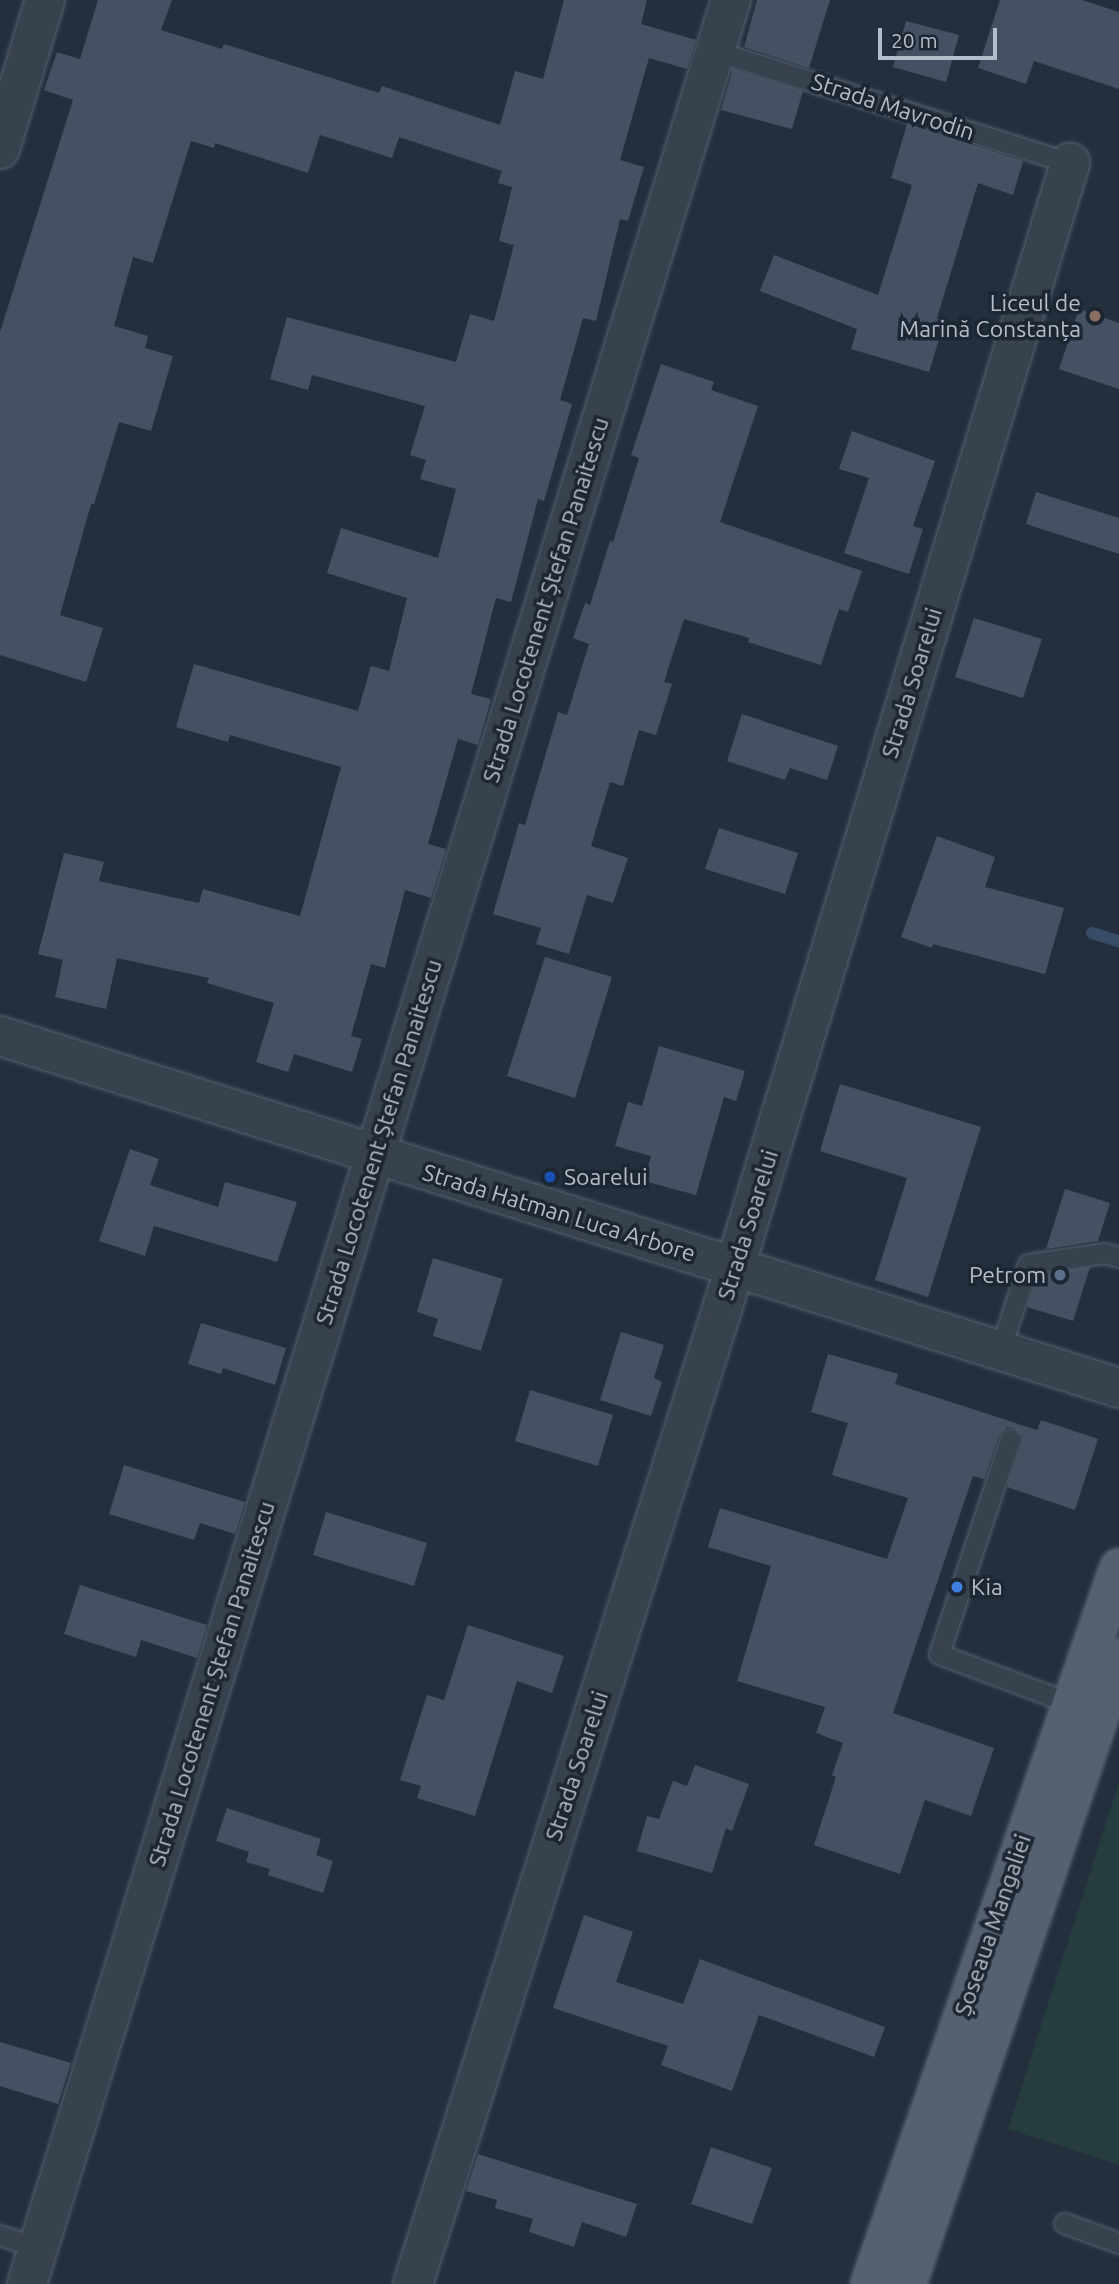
<!DOCTYPE html>
<meta charset="utf-8">
<style>
body{margin:0}
#map{position:relative;width:1119px;height:2284px;overflow:hidden;background:#242f3e;font-family:Ubuntu,sans-serif}
div>[style]{position:absolute}
[style*='--x']{left:calc(var(--x)*1px);top:calc(var(--y)*1px);width:calc(var(--w)*1px);rotate:calc(var(--a)*1deg)}
.green>*{inset:0;background:#263c3f}
.stream>*{height:12px;margin:-6px;padding:0 6px;transform-origin:6px;border-radius:6px;background:#394c67}
.building>*{inset:0;background:#455162}
.roads{filter:drop-shadow(0 0 2px #565f6c) drop-shadow(0 0 2px #565f6c)}
.service>*{height:19px;margin:-9.5px;padding:0 9.5px;transform-origin:9.5px;border-radius:9.5px;background:#38414e}
.minor>*{height:38px;margin:-19px;padding:0 19px;transform-origin:19px;border-radius:19px;background:#38414e}
.tertiary>*{height:38px;margin:-19px;padding:0 19px;transform-origin:19px;border-radius:19px;background:#38414e}
.primary>*{height:38px;margin:-19px;padding:0 19px;transform-origin:19px;border-radius:19px;background:#56606e}
.dots>*{width:19px;height:19px;translate:-50% -50%;box-sizing:border-box;border:4px solid #1d2633;border-radius:50%}
span{translate:-50% -50%;white-space:nowrap;text-align:center;line-height:1.15;-webkit-text-stroke:7px #1d2633;paint-order:stroke}
.street-label{font-size:23px;color:#b4bcc9}
.poi-label{font-size:23px;color:#b4bcc9}
.right{translate:-100% -50%;text-align:right}
.left{translate:0 -50%;text-align:left}
.scale{position:absolute;left:878px;top:28px;width:119px;height:32px;box-sizing:border-box;border:4px solid #b4bcc9;border-top:0;padding-left:9px;font-size:21px;line-height:24px;white-space:nowrap;color:#b4bcc9;-webkit-text-stroke:5px #1d2633;paint-order:stroke}
</style>
<div id="map">
<div class="green">
<i style="clip-path:polygon(1119px 1782px,1119px 2165px,1008px 2129px)"></i>
</div>
<div class="stream">
<i style="--x:1092;--y:933;--w:28;--a:17"></i>
</div>
<div class="building">
<i style="clip-path:polygon(98px 0,172px 0,161px 30px,222px 49px,224px 44px,379px 93px,382px 86px,500px 125px,515px 71px,543px 79px,564px 0,647px 0,641px 24px,696px 40px,687px 69px,649px 58px,620px 160px,644px 167px,628px 221px,620px 219px,596px 321px,583px 318px,560px 400px,572px 404px,544px 501px,538px 499px,511px 602px,496px 598px,471px 694px,491px 699px,478px 745px,458px 739px,428px 844px,446px 849px,431px 898px,405px 890px,385px 968px,371px 964px,351px 1036px,362px 1039px,352px 1072px,294px 1054px,288px 1072px,256px 1062px,274px 1003px,207px 983px,209px 978px,117px 958px,106px 1009px,55px 997px,63px 960px,38px 954px,64px 853px,104px 862px,99px 881px,199px 903px,203px 889px,300px 916px,341px 767px,230px 735px,228px 742px,176px 727px,194px 664px,358px 711px,371px 666px,389px 671px,407px 598px,327px 573px,341px 528px,438px 558px,456px 489px,420px 479px,426px 460px,410px 455px,425px 406px,312px 375px,308px 390px,270px 379px,287px 317px,456px 362px,470px 314px,494px 321px,514px 245px,499px 241px,512px 187px,498px 183px,502px 171px,399px 137px,392px 158px,320px 135px,308px 173px,215px 143px,214px 148px,191px 141px,153px 263px,133px 257px,114px 326px,148px 336px,145px 348px,173px 356px,151px 431px,119px 422px,94px 504px,91px 504px,60px 615px,103px 628px,86px 682px,0 655px,0 332px,73px 100px,44px 90px,57px 52px,80px 59px)"></i>
<i style="clip-path:polygon(757px 0,830px 0,809px 68px,744px 47px)"></i>
<i style="clip-path:polygon(1000px 0,1082px 0,1119px 12px,1119px 89px,1034px 61px,1026px 84px,978px 68px)"></i>
<i style="clip-path:polygon(906px 21px,959px 35px,946px 82px,893px 67px)"></i>
<i style="clip-path:polygon(733px 69px,803px 91px,792px 129px,721px 110px)"></i>
<i style="clip-path:polygon(907px 124px,1023px 161px,1013px 195px,978px 183px,937px 318px,945px 320px,929px 372px,851px 349px,857px 329px,760px 291px,774px 255px,878px 295px,912px 185px,891px 178px)"></i>
<i style="clip-path:polygon(1079px 309px,1119px 323px,1119px 389px,1059px 369px)"></i>
<i style="clip-path:polygon(661px 364px,714px 382px,711px 390px,758px 406px,720px 522px,862px 571px,848px 612px,839px 609px,821px 665px,748px 642px,749px 638px,684px 619px,664px 682px,672px 684px,656px 735px,639px 730px,623px 786px,610px 782px,591px 846px,628px 858px,613px 903px,587px 895px,569px 954px,536px 944px,541px 928px,493px 914px,519px 823px,525px 825px,558px 712px,567px 715px,589px 644px,573px 638px,585px 603px,590px 605px,610px 541px,613px 542px,639px 458px,631px 455px)"></i>
<i style="clip-path:polygon(852px 431px,935px 461px,913px 526px,923px 529px,909px 574px,844px 553px,869px 478px,839px 469px)"></i>
<i style="clip-path:polygon(1036px 492px,1119px 518px,1119px 554px,1026px 524px)"></i>
<i style="clip-path:polygon(974px 618px,1042px 639px,1023px 698px,955px 677px)"></i>
<i style="clip-path:polygon(742px 714px,838px 746px,827px 780px,790px 768px,785px 780px,727px 761px)"></i>
<i style="clip-path:polygon(719px 828px,798px 853px,785px 894px,705px 869px)"></i>
<i style="clip-path:polygon(937px 836px,995px 857px,985px 887px,1064px 908px,1045px 974px,933px 944px,932px 948px,901px 937px)"></i>
<i style="clip-path:polygon(545px 957px,612px 977px,575px 1098px,507px 1076px)"></i>
<i style="clip-path:polygon(659px 1046px,745px 1071px,736px 1101px,724px 1097px,696px 1195px,644px 1181px,651px 1156px,615px 1146px,628px 1102px,642px 1106px)"></i>
<i style="clip-path:polygon(840px 1084px,981px 1127px,928px 1297px,875px 1280px,907px 1178px,820px 1151px)"></i>
<i style="clip-path:polygon(130px 1149px,159px 1159px,150px 1185px,218px 1207px,225px 1182px,297px 1202px,277px 1262px,154px 1226px,145px 1256px,99px 1241px)"></i>
<i style="clip-path:polygon(1065px 1189px,1110px 1203px,1098px 1241px,1046px 1249px)"></i>
<i style="clip-path:polygon(433px 1258px,503px 1279px,481px 1351px,433px 1336px,438px 1319px,417px 1312px)"></i>
<i style="clip-path:polygon(1090px 1267px,1073px 1321px,1027px 1307px,1037px 1275px)"></i>
<i style="clip-path:polygon(201px 1323px,286px 1348px,275px 1385px,223px 1368px,221px 1374px,188px 1364px)"></i>
<i style="clip-path:polygon(621px 1332px,664px 1345px,654px 1378px,662px 1382px,651px 1416px,600px 1400px)"></i>
<i style="clip-path:polygon(828px 1354px,898px 1374px,895px 1384px,1037px 1430px,1041px 1420px,1098px 1439px,1075px 1510px,1007px 1487px,1022px 1442px,1022px 1436px,1014px 1428px,1007px 1427px,999px 1435px,984px 1479px,973px 1476px,893px 1713px,994px 1748px,971px 1816px,925px 1800px,900px 1874px,814px 1845px,836px 1777px,832px 1775px,843px 1743px,816px 1733px,825px 1707px,737px 1681px,771px 1566px,708px 1547px,720px 1508px,887px 1559px,908px 1498px,832px 1475px,848px 1423px,811px 1412px)"></i>
<i style="clip-path:polygon(530px 1390px,613px 1415px,598px 1466px,515px 1441px)"></i>
<i style="clip-path:polygon(124px 1465px,245px 1502px,235px 1534px,200px 1523px,194px 1540px,109px 1514px)"></i>
<i style="clip-path:polygon(326px 1512px,427px 1543px,414px 1586px,313px 1555px)"></i>
<i style="clip-path:polygon(80px 1585px,207px 1625px,197px 1658px,141px 1640px,136px 1657px,64px 1634px)"></i>
<i style="clip-path:polygon(468px 1625px,564px 1656px,552px 1693px,517px 1681px,475px 1816px,417px 1798px,421px 1786px,400px 1780px,427px 1695px,444px 1700px)"></i>
<i style="clip-path:polygon(695px 1765px,749px 1784px,732px 1831px,726px 1828px,712px 1873px,637px 1851px,647px 1816px,659px 1819px,673px 1781px,687px 1786px)"></i>
<i style="clip-path:polygon(227px 1808px,321px 1839px,316px 1855px,333px 1861px,323px 1893px,268px 1875px,270px 1869px,246px 1862px,249px 1852px,216px 1841px)"></i>
<i style="clip-path:polygon(584px 1915px,633px 1932px,616px 1982px,683px 2004px,700px 1959px,885px 2027px,874px 2057px,759px 2015px,732px 2091px,661px 2065px,668px 2046px,553px 2008px)"></i>
<i style="clip-path:polygon(0 2042px,71px 2063px,58px 2104px,0 2086px)"></i>
<i style="clip-path:polygon(711px 2147px,772px 2168px,752px 2224px,691px 2204px)"></i>
<i style="clip-path:polygon(478px 2154px,637px 2204px,626px 2237px,582px 2222px,574px 2247px,529px 2232px,533px 2219px,495px 2208px,497px 2200px,466px 2191px)"></i>
</div>
<div class="roads">
<div class="service">
<i style="--x:715;--y:51;--w:372;--a:17.5"></i>
<i style="--x:1000;--y:1350;--w:90;--a:-72"></i>
<i style="--x:1028;--y:1264;--w:77;--a:-8.2"></i>
<i style="--x:1104;--y:1253;--w:16;--a:15"></i>
<i style="--x:1010;--y:1439;--w:226;--a:108.3"></i>
<i style="--x:939;--y:1654;--w:140;--a:20.5"></i>
<i style="--x:1064;--y:2223;--w:59;--a:20"></i>
<i style="--x:0;--y:2235;--w:40;--a:18.9"></i>
</div>
<div class="minor">
<i style="--x:0;--y:149;--w:156;--a:-73.2"></i>
<i style="--x:27;--y:2284;--w:2390;--a:-72.87"></i>
<i style="--x:413;--y:2284;--w:1026;--a:-72.41"></i>
<i style="--x:723;--y:1306;--w:1195;--a:-73.11"></i>
</div>
<div class="tertiary">
<i style="--x:0;--y:1036;--w:1173;--a:17.46"></i>
</div>
<div class="primary">
<i style="--x:870;--y:2284;--w:758;--a:-70.82"></i>
<i style="--x:907;--y:2284;--w:661;--a:-71.29"></i>
</div>
</div>
<div class="dots">
<i style="left:1095px;top:316px;background:#8d6e63"></i>
<i style="left:550px;top:1177px;background:#1a4fb4"></i>
<i style="left:1060px;top:1275px;background:#5c6f8a"></i>
<i style="left:957px;top:1587px;background:#3f7fe0"></i>
</div>
<div class="street-label">
<span style="left:893px;top:107px;rotate:18deg">Strada Mavrodin</span>
<span style="left:546px;top:600px;rotate:-73deg">Strada Locotenent Ștefan Panaitescu</span>
<span style="left:912px;top:683px;rotate:-73deg">Strada Soarelui</span>
<span style="left:379px;top:1142px;rotate:-73deg">Strada Locotenent Ștefan Panaitescu</span>
<span style="left:559px;top:1213px;rotate:17deg">Strada Hatman Luca Arbore</span>
<span style="left:748px;top:1225px;rotate:-73deg">Strada Soarelui</span>
<span style="left:212px;top:1684px;rotate:-73deg">Strada Locotenent Ștefan Panaitescu</span>
<span style="left:577px;top:1766px;rotate:-72deg">Strada Soarelui</span>
<span style="left:993px;top:1925px;rotate:-71deg">Șoseaua Mangaliei</span>
</div>
<div class="poi-label">
<span class="right" style="left:1081px;top:316px">Liceul de<br>Marină Constanța</span>
<span class="left" style="left:564px;top:1177px">Soarelui</span>
<span class="right" style="left:1046px;top:1275px">Petrom</span>
<span class="left" style="left:971px;top:1587px">Kia</span>
</div>
<div class="scale">20 m</div>
</div>
